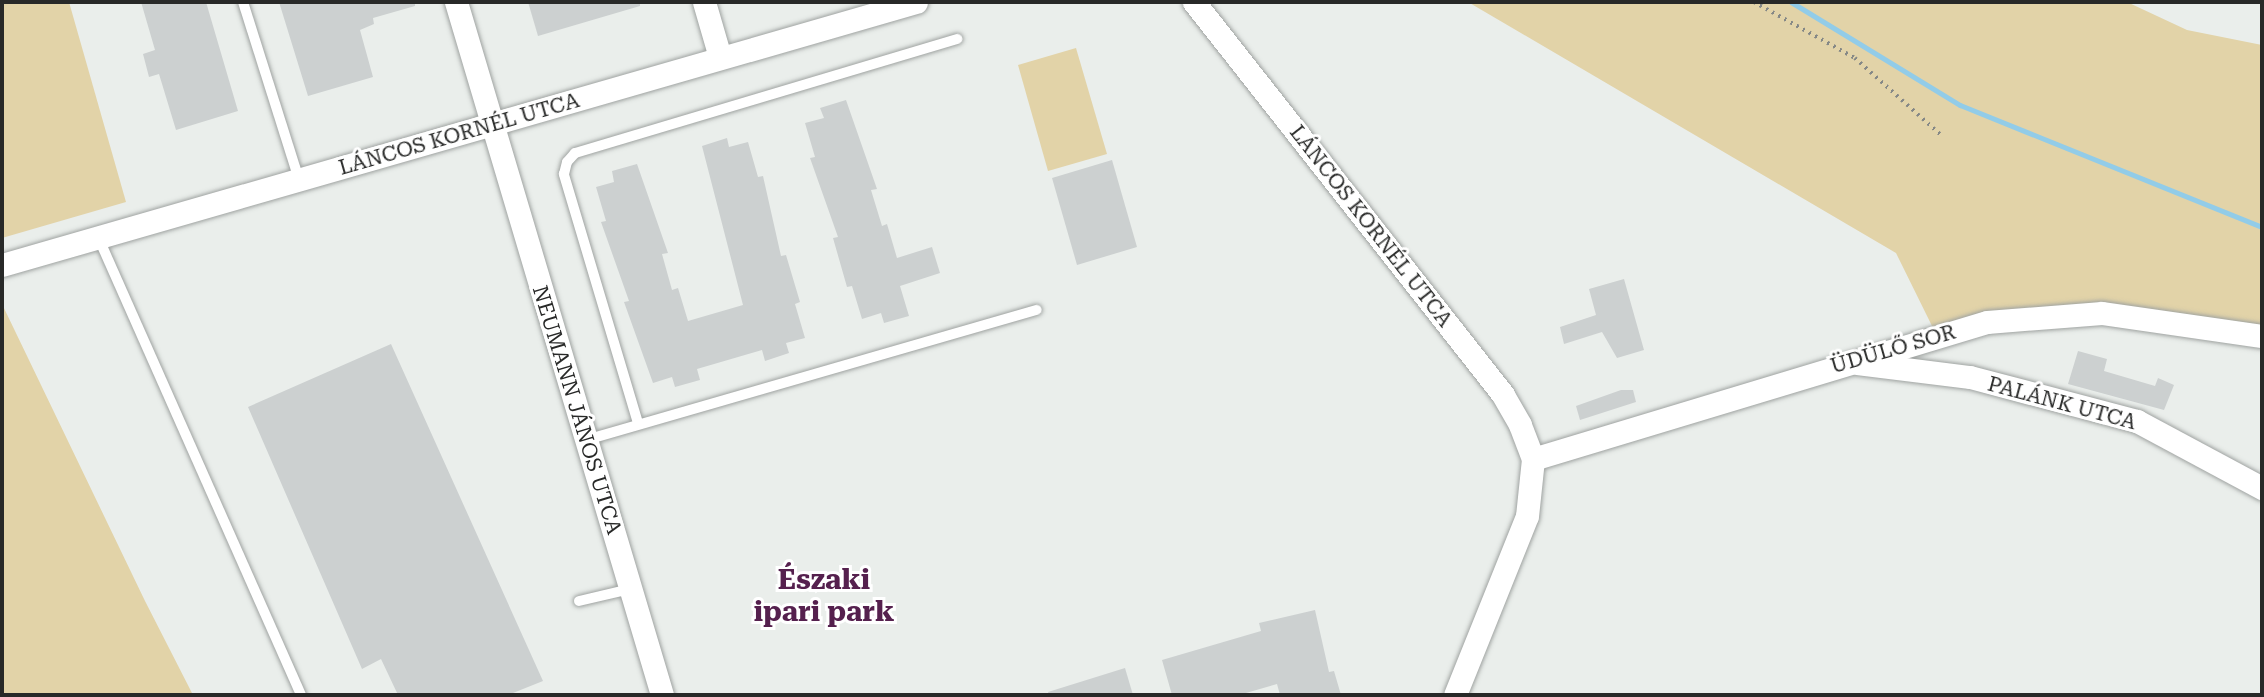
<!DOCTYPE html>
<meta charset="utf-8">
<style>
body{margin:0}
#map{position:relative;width:2264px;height:697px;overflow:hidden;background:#eaeeeb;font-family:"Roboto Serif",serif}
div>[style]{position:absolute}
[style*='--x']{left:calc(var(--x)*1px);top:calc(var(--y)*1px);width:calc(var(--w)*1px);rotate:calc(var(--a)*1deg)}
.green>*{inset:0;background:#e2d3a8}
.stream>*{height:5px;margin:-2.5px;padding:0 2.5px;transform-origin:2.5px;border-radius:2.5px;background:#92cce8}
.building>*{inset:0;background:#ccd0d0}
.path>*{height:3.5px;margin-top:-1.75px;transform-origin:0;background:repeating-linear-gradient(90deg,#858886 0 2px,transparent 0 7px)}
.roads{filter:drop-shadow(0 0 2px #9fa3a1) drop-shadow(0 0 2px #9fa3a1)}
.lane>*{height:10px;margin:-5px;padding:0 5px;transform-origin:5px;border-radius:5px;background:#fff}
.street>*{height:23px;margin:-11.5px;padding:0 11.5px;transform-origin:11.5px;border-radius:11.5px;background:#fff}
span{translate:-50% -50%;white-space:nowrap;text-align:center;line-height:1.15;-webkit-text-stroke:6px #fff;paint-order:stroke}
.street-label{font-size:21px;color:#282928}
.district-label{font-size:28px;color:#55204e;font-weight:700}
.frame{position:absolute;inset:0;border:4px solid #282928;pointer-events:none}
</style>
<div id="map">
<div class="green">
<i style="clip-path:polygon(2px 2px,69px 2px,126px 202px,2px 238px)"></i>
<i style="clip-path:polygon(1468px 2px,2127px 2px,2187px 30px,2262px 45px,2262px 334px,2102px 313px,1933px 328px,1896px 253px)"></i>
<i style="clip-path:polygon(1076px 48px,1107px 154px,1048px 171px,1018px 65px)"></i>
<i style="clip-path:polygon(2px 304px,145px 601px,193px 695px,2px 695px)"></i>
</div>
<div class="stream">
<i style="--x:1791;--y:2;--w:198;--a:31.4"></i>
<i style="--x:1960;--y:105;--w:326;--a:22"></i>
</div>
<div class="building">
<i style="clip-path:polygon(141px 2px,206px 2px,238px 111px,176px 130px,159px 74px,149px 77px,143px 54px,155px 50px)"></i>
<i style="clip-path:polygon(279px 2px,415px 2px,415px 6px,373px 18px,374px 24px,360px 30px,373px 77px,308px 96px)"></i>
<i style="clip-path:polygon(528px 2px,640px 2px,640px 6px,538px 36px)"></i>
<i style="clip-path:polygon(846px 100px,877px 189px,871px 190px,882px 226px,887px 224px,897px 258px,932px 247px,940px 273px,900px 286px,909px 316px,884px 323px,881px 313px,862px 319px,852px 286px,847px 287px,833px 238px,838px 237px,810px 158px,815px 157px,805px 123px,824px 118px,820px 108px)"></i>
<i style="clip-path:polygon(727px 138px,729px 147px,748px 142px,758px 177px,763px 176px,781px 256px,786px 255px,800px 302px,795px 304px,805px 338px,786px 343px,789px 353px,765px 361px,762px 350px,697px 369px,700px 380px,675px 387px,672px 377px,653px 383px,624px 302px,629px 301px,601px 222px,606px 221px,596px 187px,614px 182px,612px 171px,637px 164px,668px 253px,662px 254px,672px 290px,678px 288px,688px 321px,743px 305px,702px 146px)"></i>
<i style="clip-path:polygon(1112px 160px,1137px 247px,1077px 265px,1052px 178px)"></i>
<i style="clip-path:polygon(1624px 279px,1644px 350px,1617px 358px,1602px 332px,1564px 344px,1560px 327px,1596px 315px,1589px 289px)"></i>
<i style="clip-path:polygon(391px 344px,543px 681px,508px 695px,398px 695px,381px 659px,362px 669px,248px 407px)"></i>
<i style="clip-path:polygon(2078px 351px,2107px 359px,2104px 371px,2155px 386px,2158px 378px,2174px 385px,2164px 410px,2068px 384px)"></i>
<i style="clip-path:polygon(1621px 390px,1633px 390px,1636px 402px,1580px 420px,1576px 406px)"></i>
<i style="clip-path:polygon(1315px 610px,1329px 672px,1334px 671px,1341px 695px,1280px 695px,1277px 684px,1239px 695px,1172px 695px,1162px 660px,1261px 631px,1259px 623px)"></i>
<i style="clip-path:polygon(1125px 668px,1133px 695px,1049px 695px,1048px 692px)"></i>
</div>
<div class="path">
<i style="--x:1754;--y:2;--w:115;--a:29"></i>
<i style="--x:1855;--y:58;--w:114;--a:41.8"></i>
</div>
<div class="roads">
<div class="lane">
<i style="--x:243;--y:2;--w:187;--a:72.5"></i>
<i style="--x:99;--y:239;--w:499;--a:66.1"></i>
<i style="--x:638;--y:423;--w:260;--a:-106.6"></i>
<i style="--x:564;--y:174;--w:12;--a:-76"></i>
<i style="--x:567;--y:162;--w:12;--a:-48"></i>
<i style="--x:575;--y:153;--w:399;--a:-16.6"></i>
<i style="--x:586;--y:440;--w:469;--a:-16.1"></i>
<i style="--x:579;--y:601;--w:52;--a:-13.2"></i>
</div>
<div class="street">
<i style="--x:456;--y:2;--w:723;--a:73.44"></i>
<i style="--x:704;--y:2;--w:57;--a:73.8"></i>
<i style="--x:1194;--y:2;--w:500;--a:51.8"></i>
<i style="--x:1503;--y:395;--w:34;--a:60"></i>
<i style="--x:1520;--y:425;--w:36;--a:69"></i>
<i style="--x:1533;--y:459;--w:57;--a:96"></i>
<i style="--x:1527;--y:516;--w:193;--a:111.9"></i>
<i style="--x:2;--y:265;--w:951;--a:-16.05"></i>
<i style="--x:1857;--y:363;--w:114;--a:7.1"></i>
<i style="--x:1970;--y:377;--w:173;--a:14.8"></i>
<i style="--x:2137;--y:421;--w:142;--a:28.2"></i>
<i style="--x:1533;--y:459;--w:474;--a:-16.8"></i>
<i style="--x:1987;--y:322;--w:115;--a:-4.5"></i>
<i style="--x:2102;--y:313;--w:162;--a:8.2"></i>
</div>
</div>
<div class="street-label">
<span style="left:459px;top:134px;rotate:-16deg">LÁNCOS KORNÉL UTCA</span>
<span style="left:1371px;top:226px;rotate:52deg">LÁNCOS KORNÉL UTCA</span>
<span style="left:1893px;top:349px;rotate:-16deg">ÜDÜLŐ SOR</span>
<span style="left:2062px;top:403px;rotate:15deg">PALÁNK UTCA</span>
<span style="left:577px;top:410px;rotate:73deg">NEUMANN JÁNOS UTCA</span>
</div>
<div class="district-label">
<span style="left:824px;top:596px">Északi<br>ipari park</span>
</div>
<div class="frame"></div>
</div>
